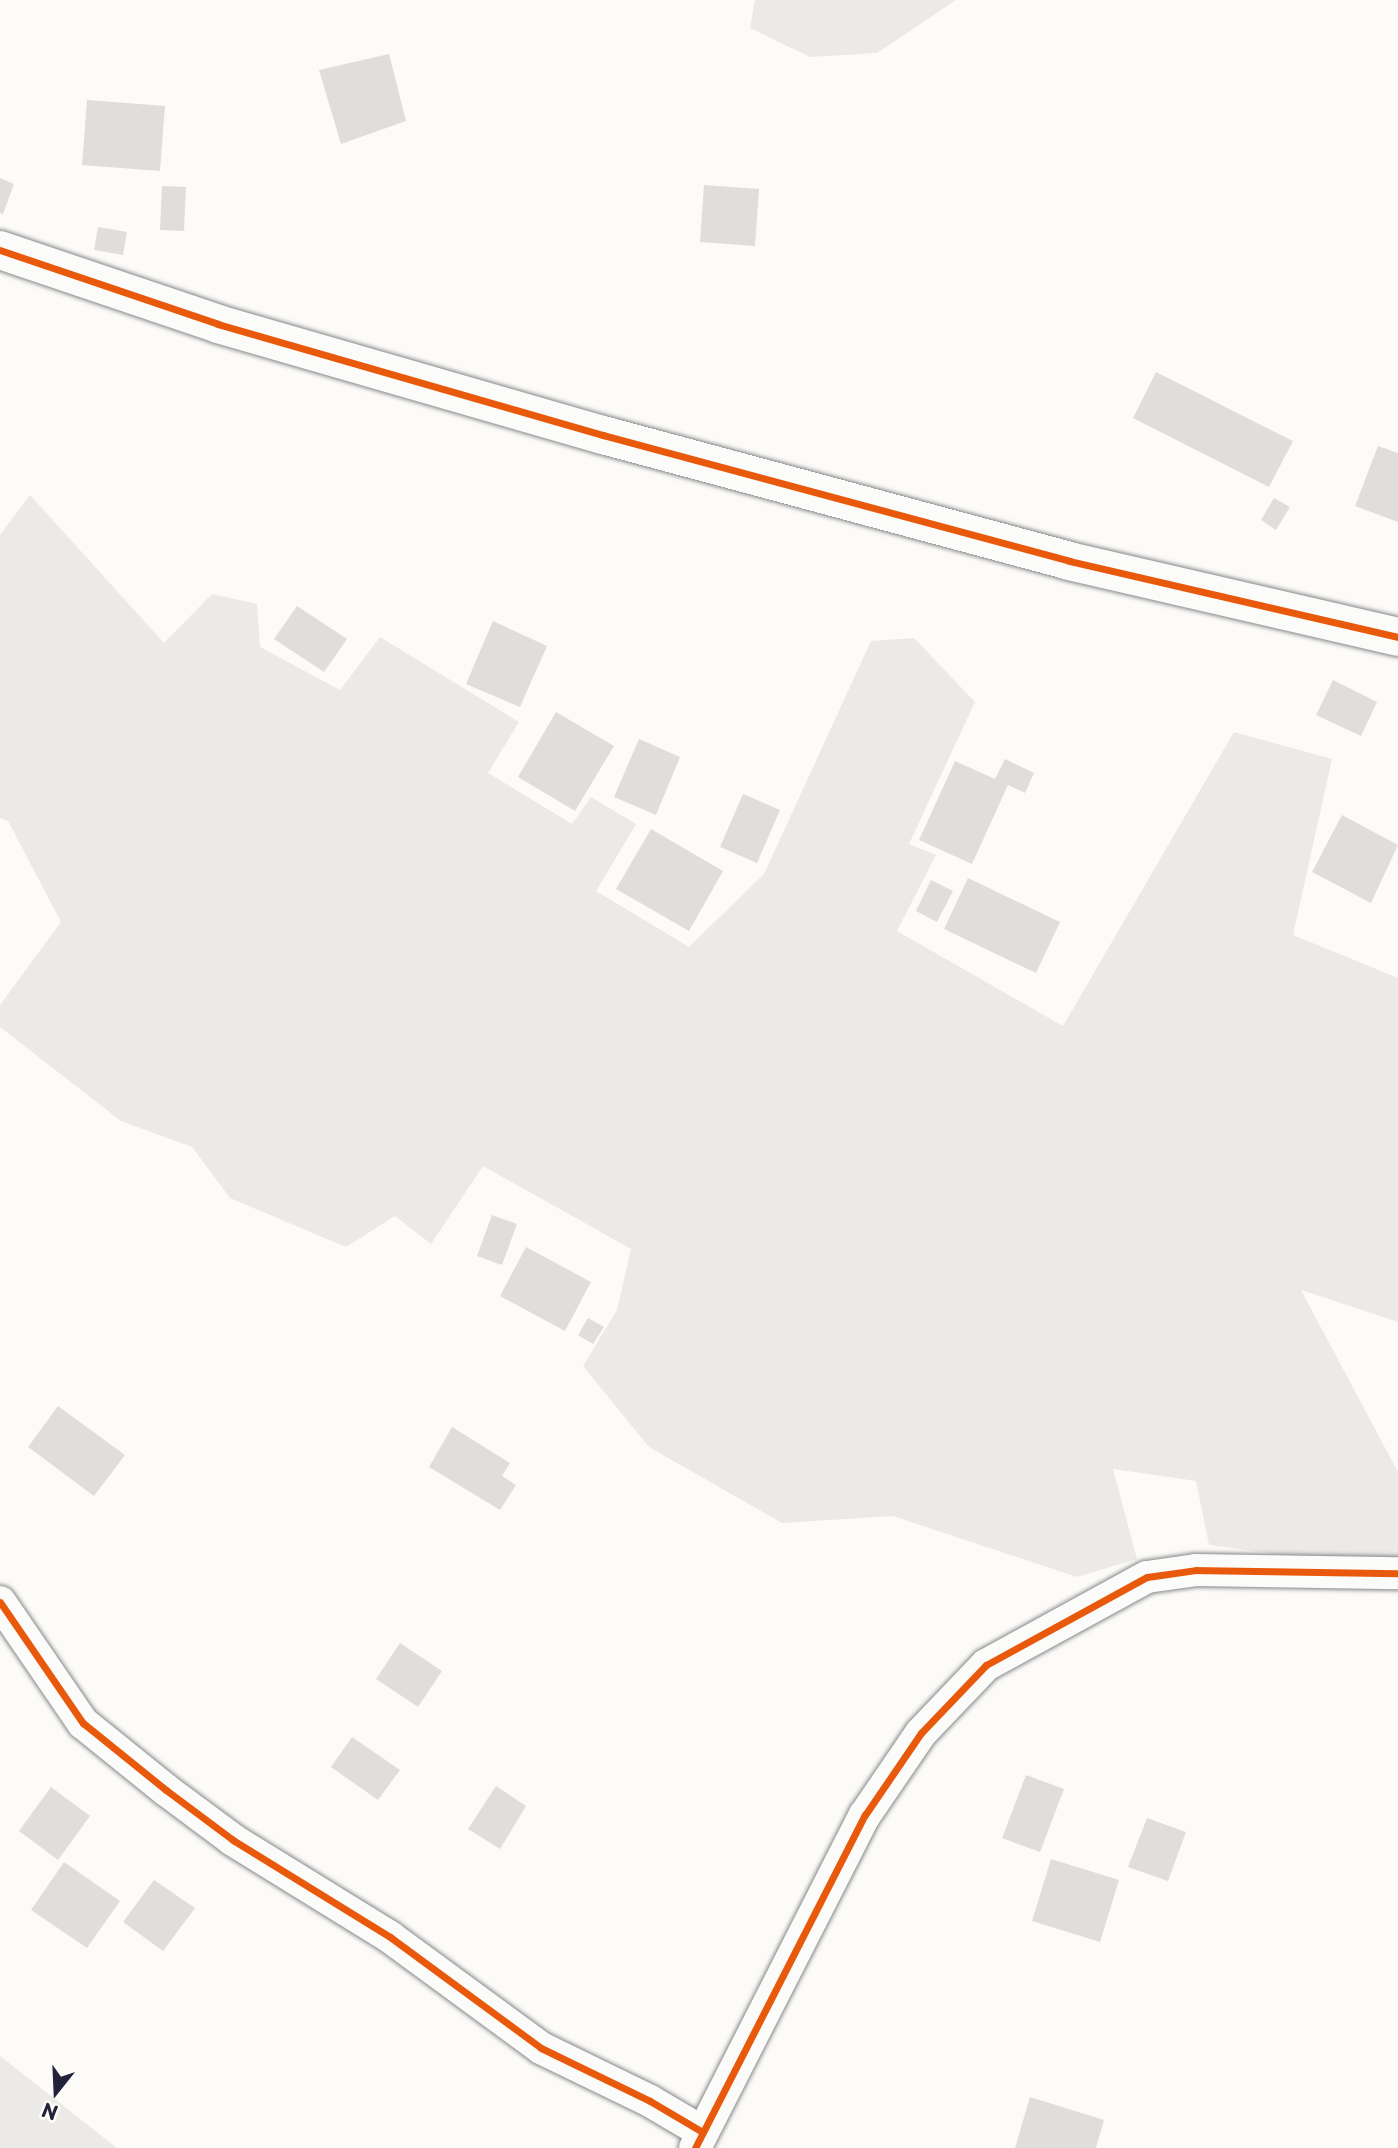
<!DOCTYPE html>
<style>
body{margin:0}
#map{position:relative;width:1398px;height:2148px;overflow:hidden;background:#fcfbf8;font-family:"Playpen Sans",sans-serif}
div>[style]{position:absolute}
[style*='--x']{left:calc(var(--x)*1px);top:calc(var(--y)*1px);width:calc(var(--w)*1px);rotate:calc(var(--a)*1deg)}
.green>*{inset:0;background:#ebeae8}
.building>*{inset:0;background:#dfdedd}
.roads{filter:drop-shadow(0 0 2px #88888c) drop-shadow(0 0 2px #88888c)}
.street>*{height:32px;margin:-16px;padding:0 16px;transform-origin:16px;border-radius:16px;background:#fbfbf9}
.secondary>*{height:38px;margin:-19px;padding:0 19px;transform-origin:19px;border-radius:19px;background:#fbfbf9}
.cycleway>*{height:7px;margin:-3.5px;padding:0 3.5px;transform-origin:3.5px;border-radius:3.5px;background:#e8590c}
span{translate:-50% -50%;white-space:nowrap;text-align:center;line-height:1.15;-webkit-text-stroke:7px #fdfcf7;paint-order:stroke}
.north{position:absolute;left:21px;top:2057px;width:70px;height:70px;-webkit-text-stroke:5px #fdfcf7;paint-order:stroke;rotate:198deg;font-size:19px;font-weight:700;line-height:28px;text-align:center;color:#22223b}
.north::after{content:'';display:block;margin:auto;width:24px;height:32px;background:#22223b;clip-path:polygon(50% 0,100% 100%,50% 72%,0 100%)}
</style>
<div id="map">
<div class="green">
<i style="clip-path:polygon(755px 0,956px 0,877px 53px,810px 57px,750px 28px)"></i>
<i style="clip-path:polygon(30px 495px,164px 643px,212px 594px,257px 604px,260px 647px,340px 690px,380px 637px,519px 722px,488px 773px,572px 824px,591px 797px,636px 824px,596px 891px,689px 947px,764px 874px,871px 641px,914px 638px,975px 702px,909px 844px,936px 855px,897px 931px,1063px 1026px,1234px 732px,1332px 759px,1293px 935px,1398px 978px,1398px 1322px,1301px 1290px,1398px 1472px,1398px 1558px,1307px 1558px,1209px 1545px,1196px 1481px,1113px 1469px,1137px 1559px,1077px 1577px,893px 1516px,782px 1523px,649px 1447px,583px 1366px,617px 1310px,631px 1249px,483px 1166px,431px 1244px,395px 1216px,346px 1247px,230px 1198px,192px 1147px,121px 1121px,0 1027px,0 1005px,61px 922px,8px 821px,0 818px,0 535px)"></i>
<i style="clip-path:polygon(0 2056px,117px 2148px,0 2148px)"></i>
</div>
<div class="building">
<i style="clip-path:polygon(389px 54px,406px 121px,341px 144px,319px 70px)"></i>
<i style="clip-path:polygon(87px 100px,165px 106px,160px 171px,82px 165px)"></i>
<i style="clip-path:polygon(0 178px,14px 184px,3px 214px,0 213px)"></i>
<i style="clip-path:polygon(704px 185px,759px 189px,755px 246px,700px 242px)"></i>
<i style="clip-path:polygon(162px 186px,186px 187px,184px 231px,160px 230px)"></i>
<i style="clip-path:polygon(98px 227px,127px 232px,123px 255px,94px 250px)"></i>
<i style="clip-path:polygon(1156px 372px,1293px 441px,1269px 487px,1133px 418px)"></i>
<i style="clip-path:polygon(1378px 446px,1398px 453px,1398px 522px,1355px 506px)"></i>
<i style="clip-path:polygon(1274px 498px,1290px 507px,1276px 530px,1261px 520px)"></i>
<i style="clip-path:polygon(297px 606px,347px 639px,324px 672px,274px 639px)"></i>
<i style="clip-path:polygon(493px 621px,547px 646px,520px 707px,466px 684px)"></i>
<i style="clip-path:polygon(1333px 680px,1377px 702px,1361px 736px,1316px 715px)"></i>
<i style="clip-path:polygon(556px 712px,614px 746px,575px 811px,518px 777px)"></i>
<i style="clip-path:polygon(639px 739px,680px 757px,656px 815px,614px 797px)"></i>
<i style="clip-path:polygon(1005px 759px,1034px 773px,1025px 793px,1008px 785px,972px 864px,919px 840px,955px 761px,995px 779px)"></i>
<i style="clip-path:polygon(743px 794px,780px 810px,757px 863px,720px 847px)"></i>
<i style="clip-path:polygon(1342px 815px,1398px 845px,1371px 903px,1312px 872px)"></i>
<i style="clip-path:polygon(651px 829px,723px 871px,689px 931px,616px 889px)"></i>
<i style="clip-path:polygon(968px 878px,1060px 922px,1036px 973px,944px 929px)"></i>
<i style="clip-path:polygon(931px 880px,953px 891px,937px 922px,916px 911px)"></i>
<i style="clip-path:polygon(492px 1215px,517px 1224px,502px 1265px,477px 1256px)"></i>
<i style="clip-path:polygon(526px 1247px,591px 1282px,565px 1331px,500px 1296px)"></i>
<i style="clip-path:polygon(588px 1318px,604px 1327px,593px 1344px,578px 1335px)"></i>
<i style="clip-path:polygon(58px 1406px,125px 1455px,94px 1496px,28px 1447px)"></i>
<i style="clip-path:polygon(452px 1427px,510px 1463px,502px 1476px,516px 1485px,500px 1510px,429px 1467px)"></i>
<i style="clip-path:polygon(400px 1643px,442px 1671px,418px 1707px,376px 1679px)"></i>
<i style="clip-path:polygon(352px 1737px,400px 1770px,378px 1800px,331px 1767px)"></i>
<i style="clip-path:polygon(1026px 1775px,1064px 1789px,1040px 1852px,1002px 1838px)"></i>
<i style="clip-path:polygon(496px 1786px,526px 1806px,500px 1849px,468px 1829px)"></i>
<i style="clip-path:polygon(51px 1787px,90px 1816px,58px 1860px,19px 1831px)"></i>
<i style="clip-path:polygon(1147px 1818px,1186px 1832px,1168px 1881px,1128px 1867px)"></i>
<i style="clip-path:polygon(1051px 1859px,1119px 1880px,1100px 1942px,1032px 1921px)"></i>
<i style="clip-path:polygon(64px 1862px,120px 1901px,87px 1948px,31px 1910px)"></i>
<i style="clip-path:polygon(154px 1880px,195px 1908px,163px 1951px,123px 1922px)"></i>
<i style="clip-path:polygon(1030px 2097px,1104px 2120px,1096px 2148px,1015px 2148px)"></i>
</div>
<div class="roads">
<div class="street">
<i style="--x:0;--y:1602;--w:147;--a:55.6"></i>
<i style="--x:83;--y:1723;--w:107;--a:38.9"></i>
<i style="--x:166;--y:1790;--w:84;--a:36.7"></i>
<i style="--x:233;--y:1840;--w:185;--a:31.7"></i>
<i style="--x:390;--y:1937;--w:187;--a:36.3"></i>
<i style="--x:541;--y:2048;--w:121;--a:25.9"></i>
<i style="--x:650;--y:2101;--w:59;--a:30.5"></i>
<i style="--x:695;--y:2148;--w:374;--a:-63"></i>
<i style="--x:865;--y:1815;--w:99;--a:-55.7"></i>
<i style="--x:921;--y:1733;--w:94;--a:-46.3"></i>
<i style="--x:986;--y:1665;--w:183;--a:-28.7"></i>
<i style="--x:1147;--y:1577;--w:49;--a:-8.1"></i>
<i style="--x:1196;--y:1570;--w:202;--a:0.9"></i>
</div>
<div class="secondary">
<i style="--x:0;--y:250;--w:230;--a:18.7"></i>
<i style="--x:218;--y:324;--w:401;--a:16.1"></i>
<i style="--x:603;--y:435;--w:483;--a:15.1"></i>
<i style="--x:1069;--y:561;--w:338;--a:13"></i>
</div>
</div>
<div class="cycleway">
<i style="--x:0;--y:250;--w:230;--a:18.7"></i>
<i style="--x:218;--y:324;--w:401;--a:16.1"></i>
<i style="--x:603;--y:435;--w:483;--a:15.1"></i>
<i style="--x:1069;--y:561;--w:338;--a:13"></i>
<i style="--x:0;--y:1602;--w:147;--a:55.6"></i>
<i style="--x:83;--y:1723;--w:107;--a:38.9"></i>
<i style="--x:166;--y:1790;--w:84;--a:36.7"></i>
<i style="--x:233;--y:1840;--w:185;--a:31.7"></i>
<i style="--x:390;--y:1937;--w:187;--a:36.3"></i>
<i style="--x:541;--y:2048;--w:121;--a:25.9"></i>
<i style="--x:650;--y:2101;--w:59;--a:30.5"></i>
<i style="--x:695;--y:2148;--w:374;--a:-63"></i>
<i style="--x:865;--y:1815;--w:99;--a:-55.7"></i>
<i style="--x:921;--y:1733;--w:94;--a:-46.3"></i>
<i style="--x:986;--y:1665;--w:183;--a:-28.7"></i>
<i style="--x:1147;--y:1577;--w:49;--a:-8.1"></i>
<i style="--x:1196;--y:1570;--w:202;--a:0.9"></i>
</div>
<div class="north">N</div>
</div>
